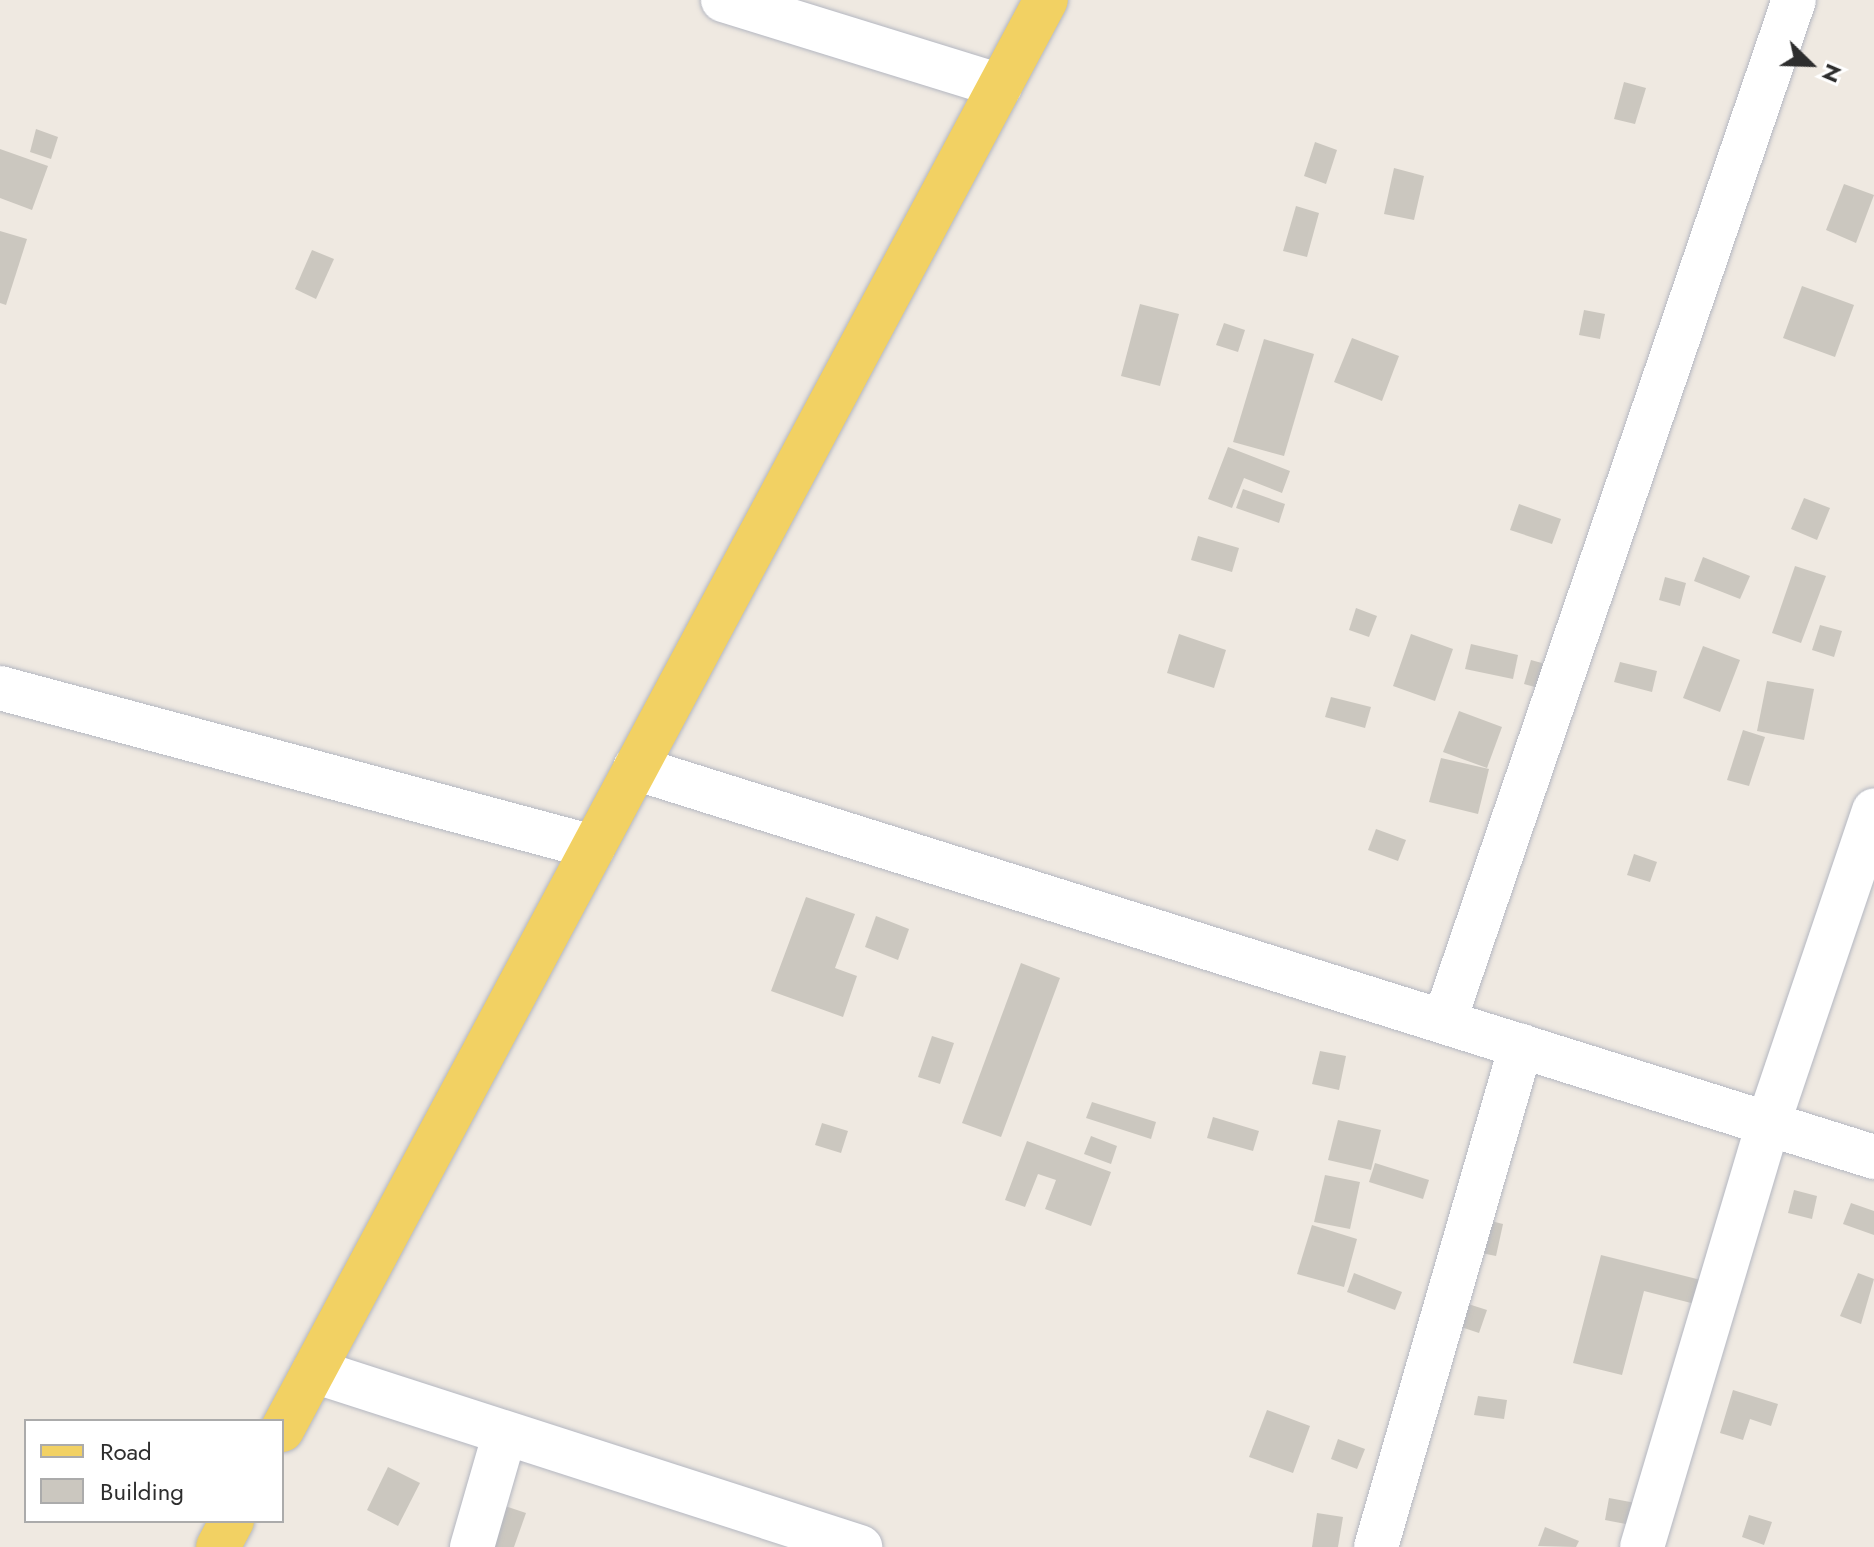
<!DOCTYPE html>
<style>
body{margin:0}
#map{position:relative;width:1874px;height:1547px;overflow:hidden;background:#efe9e1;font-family:Jost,sans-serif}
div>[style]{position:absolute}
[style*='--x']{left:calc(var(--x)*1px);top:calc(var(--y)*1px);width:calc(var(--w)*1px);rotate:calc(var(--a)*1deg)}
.building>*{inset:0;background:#cbc7bf}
.roads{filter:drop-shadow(0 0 2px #b4b7c1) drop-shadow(0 0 2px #b4b7c1)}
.minor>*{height:44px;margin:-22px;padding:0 22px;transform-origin:22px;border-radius:22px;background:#fff}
.major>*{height:44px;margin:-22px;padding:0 22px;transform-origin:22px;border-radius:22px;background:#f2d163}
span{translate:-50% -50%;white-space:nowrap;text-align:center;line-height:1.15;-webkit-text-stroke:6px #fff;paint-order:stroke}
.legend{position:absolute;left:24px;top:1419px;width:260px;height:104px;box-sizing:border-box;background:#fff;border:2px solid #ababab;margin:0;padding:10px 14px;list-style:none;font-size:24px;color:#2e2e2e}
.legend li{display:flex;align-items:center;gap:16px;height:40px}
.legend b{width:40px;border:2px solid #ababab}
.north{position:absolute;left:1770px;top:24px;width:80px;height:80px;-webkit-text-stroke:6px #fff;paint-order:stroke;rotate:113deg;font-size:22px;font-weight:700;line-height:32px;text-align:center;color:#2e2e2e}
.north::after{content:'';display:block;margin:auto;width:28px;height:36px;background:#2e2e2e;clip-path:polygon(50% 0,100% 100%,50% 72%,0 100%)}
</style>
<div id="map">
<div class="building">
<i style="clip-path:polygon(1624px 82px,1646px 88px,1635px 124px,1614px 119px)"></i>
<i style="clip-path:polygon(36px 129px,58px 137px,51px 159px,30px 152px)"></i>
<i style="clip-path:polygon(1315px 142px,1337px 150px,1326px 184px,1304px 176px)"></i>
<i style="clip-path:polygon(0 149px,48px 166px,32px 210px,0 198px)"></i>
<i style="clip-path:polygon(1394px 168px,1424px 176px,1414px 220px,1384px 214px)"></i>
<i style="clip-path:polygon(1844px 184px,1874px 195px,1856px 243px,1826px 230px)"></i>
<i style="clip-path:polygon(1296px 206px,1319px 213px,1307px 257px,1283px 251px)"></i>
<i style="clip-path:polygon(0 231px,27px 239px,6px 305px,0 303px)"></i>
<i style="clip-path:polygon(312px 250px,334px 259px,316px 299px,295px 289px)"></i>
<i style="clip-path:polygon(1802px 286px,1854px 305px,1835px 357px,1783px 338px)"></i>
<i style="clip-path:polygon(1140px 304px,1179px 314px,1160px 386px,1121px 376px)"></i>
<i style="clip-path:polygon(1584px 310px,1605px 314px,1600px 339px,1579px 335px)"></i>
<i style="clip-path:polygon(1224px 323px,1245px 330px,1238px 352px,1216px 345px)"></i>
<i style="clip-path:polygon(1352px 338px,1399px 356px,1382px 401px,1334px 382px)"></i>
<i style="clip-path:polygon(1264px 339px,1314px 354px,1284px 456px,1233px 442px)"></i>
<i style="clip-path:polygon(1228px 447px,1290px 471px,1282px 493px,1244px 478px,1232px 508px,1208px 499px)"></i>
<i style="clip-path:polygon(1243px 489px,1285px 504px,1279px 523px,1236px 508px)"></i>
<i style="clip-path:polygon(1804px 498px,1830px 508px,1817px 540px,1791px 529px)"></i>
<i style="clip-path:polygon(1519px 504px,1561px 519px,1552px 544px,1510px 530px)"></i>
<i style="clip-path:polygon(1198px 536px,1239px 548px,1232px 572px,1191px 560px)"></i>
<i style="clip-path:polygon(1703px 557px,1750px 576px,1740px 599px,1694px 581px)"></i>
<i style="clip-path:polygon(1795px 566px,1826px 576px,1801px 643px,1772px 633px)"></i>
<i style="clip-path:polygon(1665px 577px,1686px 583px,1680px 606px,1659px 600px)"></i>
<i style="clip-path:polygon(1356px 608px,1377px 616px,1369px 637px,1349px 630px)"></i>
<i style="clip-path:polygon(1820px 625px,1842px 631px,1834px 657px,1812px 650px)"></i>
<i style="clip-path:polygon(1179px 634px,1226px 650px,1214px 688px,1167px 673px)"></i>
<i style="clip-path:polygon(1411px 634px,1453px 649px,1435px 701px,1393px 686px)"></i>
<i style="clip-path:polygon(1471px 644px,1518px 655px,1513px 679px,1465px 669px)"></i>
<i style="clip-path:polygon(1703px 646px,1740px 660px,1720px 712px,1683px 698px)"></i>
<i style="clip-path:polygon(1531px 660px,1574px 672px,1567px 696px,1524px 684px)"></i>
<i style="clip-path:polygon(1620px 662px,1657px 671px,1652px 692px,1614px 682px)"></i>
<i style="clip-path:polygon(1767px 681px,1814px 689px,1804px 740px,1757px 731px)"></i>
<i style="clip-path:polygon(1331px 697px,1371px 707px,1365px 728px,1325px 717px)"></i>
<i style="clip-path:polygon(1459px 711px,1502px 727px,1487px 768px,1443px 752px)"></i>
<i style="clip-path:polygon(1743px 730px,1765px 737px,1749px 786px,1727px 780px)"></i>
<i style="clip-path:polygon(1441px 758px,1489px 769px,1478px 814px,1429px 802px)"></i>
<i style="clip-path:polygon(1376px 829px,1406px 840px,1398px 861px,1368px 850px)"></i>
<i style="clip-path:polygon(1634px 854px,1657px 862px,1650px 882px,1627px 875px)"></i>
<i style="clip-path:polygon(806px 897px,855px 914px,835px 968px,857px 976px,843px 1017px,771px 991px)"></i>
<i style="clip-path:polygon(876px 916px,909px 929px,898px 960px,865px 947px)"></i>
<i style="clip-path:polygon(1021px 963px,1060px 978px,1001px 1137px,962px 1123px)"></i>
<i style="clip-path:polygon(932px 1036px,954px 1043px,940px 1084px,918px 1077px)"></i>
<i style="clip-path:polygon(1320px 1051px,1346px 1056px,1339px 1090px,1312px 1084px)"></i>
<i style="clip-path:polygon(1092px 1102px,1156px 1122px,1151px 1139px,1086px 1118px)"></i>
<i style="clip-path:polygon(1213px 1117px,1259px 1131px,1253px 1151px,1207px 1138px)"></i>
<i style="clip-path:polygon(1338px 1120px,1381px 1130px,1371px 1170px,1328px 1160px)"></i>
<i style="clip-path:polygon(822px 1123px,848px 1131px,841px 1153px,815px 1145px)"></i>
<i style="clip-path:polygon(1091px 1136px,1117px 1146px,1111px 1164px,1084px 1154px)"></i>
<i style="clip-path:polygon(1027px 1141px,1111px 1172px,1091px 1226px,1045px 1209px,1056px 1180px,1038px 1174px,1025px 1207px,1005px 1200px)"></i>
<i style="clip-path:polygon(1375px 1163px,1429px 1180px,1423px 1199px,1369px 1182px)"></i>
<i style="clip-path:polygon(1325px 1175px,1360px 1182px,1350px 1229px,1314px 1222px)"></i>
<i style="clip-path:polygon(1794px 1190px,1817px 1196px,1812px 1219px,1788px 1213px)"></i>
<i style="clip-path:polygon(1851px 1203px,1874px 1211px,1874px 1235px,1843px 1224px)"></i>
<i style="clip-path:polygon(1483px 1219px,1503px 1224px,1496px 1256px,1476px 1252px)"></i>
<i style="clip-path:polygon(1312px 1225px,1357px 1239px,1344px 1287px,1297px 1274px)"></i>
<i style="clip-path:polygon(1601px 1255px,1705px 1281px,1699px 1305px,1644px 1291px,1622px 1375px,1573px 1363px)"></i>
<i style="clip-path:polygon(1354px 1273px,1402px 1292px,1395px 1310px,1347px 1292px)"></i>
<i style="clip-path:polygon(1858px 1273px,1874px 1279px,1861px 1324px,1840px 1316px)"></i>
<i style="clip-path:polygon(1462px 1302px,1487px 1310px,1479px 1333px,1455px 1325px)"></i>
<i style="clip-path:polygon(1733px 1390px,1778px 1404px,1771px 1426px,1750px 1419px,1743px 1440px,1720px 1433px)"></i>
<i style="clip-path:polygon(1478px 1396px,1507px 1400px,1504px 1419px,1474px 1415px)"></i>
<i style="clip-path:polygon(1267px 1410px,1310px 1426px,1293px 1473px,1249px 1457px)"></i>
<i style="clip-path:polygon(1338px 1439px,1365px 1449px,1357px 1469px,1331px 1459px)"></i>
<i style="clip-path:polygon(388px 1467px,420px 1483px,398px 1526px,367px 1510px)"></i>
<i style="clip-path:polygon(1609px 1498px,1641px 1504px,1636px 1526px,1605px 1520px)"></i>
<i style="clip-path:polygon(502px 1505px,526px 1513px,514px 1547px,487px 1547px)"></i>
<i style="clip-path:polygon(1317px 1513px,1343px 1517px,1338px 1547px,1312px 1547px)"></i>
<i style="clip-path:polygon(1749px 1515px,1772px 1522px,1764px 1545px,1742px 1537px)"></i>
<i style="clip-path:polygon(1545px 1527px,1579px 1541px,1576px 1547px,1538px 1546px)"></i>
</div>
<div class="roads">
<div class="minor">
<i style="--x:723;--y:0;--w:290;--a:17.2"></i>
<i style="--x:0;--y:688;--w:614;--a:15.01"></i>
<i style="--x:635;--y:768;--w:1299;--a:17.43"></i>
<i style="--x:1444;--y:1022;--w:1080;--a:-71.1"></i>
<i style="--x:314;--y:1371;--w:574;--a:17.87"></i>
<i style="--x:472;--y:1547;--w:116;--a:-73.9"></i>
<i style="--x:1376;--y:1547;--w:522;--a:-73.86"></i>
<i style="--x:1642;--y:1547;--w:441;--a:-73.4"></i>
<i style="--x:1768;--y:1124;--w:331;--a:-71.3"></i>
</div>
<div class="major">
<i style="--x:282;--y:1430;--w:1621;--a:-61.89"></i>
<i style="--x:218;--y:1547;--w:30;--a:-62"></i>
</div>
</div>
<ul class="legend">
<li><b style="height:10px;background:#f2d163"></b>Road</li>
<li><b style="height:22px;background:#cbc7bf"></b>Building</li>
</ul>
<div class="north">N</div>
</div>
